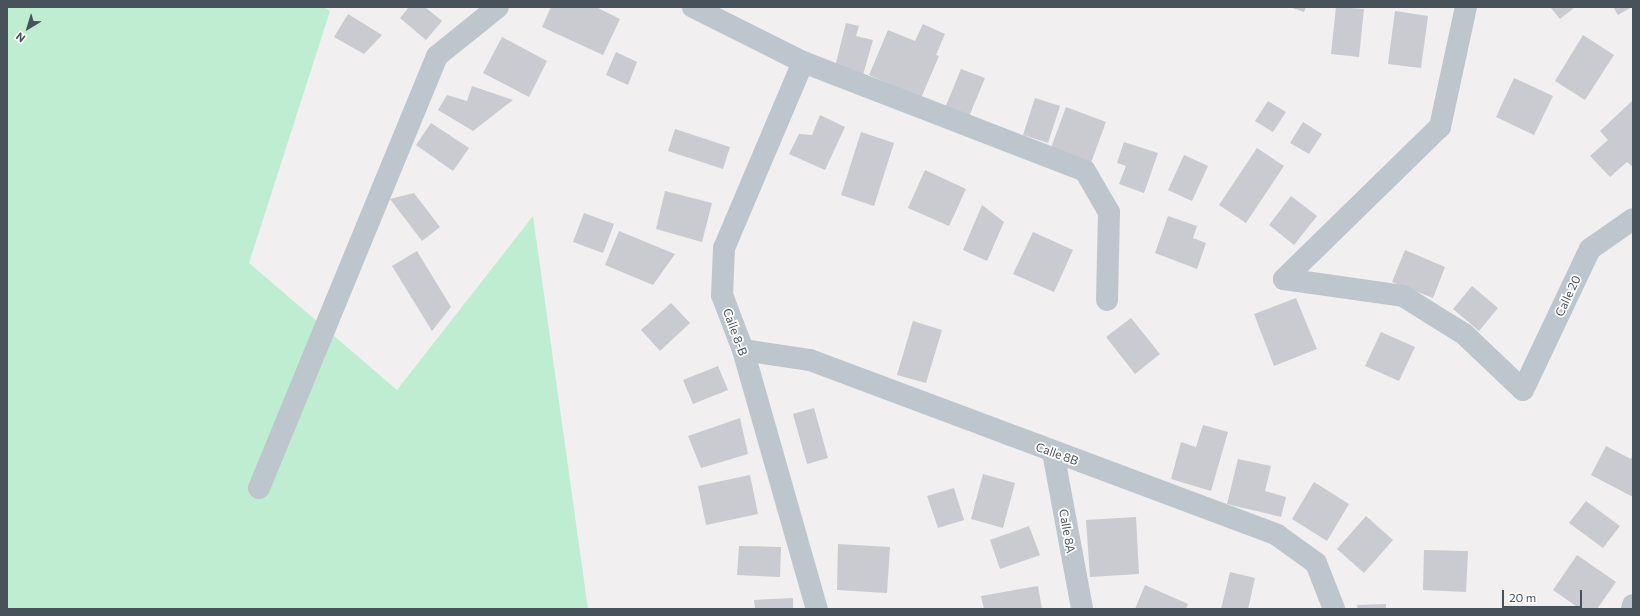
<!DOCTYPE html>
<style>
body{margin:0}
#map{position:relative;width:1640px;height:616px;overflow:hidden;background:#f1efef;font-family:Commissioner,sans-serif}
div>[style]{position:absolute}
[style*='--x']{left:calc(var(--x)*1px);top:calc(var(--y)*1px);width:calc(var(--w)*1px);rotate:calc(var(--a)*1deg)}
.green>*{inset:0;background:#bfedd1}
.building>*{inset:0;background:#c9cbd1}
.minor>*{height:22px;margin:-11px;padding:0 11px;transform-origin:11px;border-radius:11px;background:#bec6cd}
span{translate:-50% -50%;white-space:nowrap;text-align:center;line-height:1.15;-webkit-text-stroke:3.5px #fff;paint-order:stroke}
.street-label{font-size:12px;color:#48525b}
.frame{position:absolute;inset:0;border:8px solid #48525b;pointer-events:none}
.north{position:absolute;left:8px;top:8px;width:40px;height:40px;-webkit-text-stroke:3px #fff;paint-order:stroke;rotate:218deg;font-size:11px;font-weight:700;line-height:16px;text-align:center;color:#48525b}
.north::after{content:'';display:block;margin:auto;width:14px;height:18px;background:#48525b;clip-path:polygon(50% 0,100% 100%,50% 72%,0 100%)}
.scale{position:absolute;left:1502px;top:590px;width:80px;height:18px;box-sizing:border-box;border:2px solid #48525b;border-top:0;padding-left:5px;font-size:12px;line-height:14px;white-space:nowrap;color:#48525b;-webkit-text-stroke:3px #fff;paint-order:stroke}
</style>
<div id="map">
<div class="green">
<i style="clip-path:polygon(7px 7px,323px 7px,330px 11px,249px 263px,397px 390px,533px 216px,588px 609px,7px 609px)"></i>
</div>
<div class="building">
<i style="clip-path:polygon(409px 7px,425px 7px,442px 21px,426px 40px,400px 18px)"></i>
<i style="clip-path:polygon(551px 7px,596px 7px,620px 19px,603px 55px,542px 27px)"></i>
<i style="clip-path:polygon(1290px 7px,1306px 7px,1304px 12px)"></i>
<i style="clip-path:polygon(1336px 7px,1364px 9px,1359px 57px,1331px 54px)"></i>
<i style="clip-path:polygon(1550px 7px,1575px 7px,1560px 19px)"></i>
<i style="clip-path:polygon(1613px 7px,1632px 7px,1618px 15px)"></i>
<i style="clip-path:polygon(1395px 11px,1428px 16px,1421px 68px,1388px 64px)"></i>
<i style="clip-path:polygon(348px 14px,382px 35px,364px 54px,334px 37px)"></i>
<i style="clip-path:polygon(846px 23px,859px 26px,856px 36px,873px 40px,863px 75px,835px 67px)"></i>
<i style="clip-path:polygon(923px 24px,945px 34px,936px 55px,939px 56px,921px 98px,869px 75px,888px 30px,915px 41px)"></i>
<i style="clip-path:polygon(1583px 35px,1614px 55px,1585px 100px,1555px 81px)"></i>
<i style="clip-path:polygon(502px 37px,547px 61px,529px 97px,483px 73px)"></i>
<i style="clip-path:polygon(616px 52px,637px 62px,628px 85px,606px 75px)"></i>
<i style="clip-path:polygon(961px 69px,985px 78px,968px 119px,945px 108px)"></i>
<i style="clip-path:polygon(1514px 78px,1553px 96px,1534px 135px,1496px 117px)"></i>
<i style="clip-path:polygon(472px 86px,513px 100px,473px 131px,438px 110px,447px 95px,467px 101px)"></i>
<i style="clip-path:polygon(1035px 98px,1060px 106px,1048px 143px,1023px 135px)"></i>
<i style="clip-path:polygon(1633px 100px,1633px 167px,1627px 162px,1610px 177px,1590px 156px,1608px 140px,1600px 131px)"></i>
<i style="clip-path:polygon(1268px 101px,1286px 112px,1273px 132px,1255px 121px)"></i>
<i style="clip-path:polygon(1066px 107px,1106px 122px,1089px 168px,1049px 153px)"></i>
<i style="clip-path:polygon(820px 115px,845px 127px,825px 170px,789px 154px,799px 134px,812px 135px)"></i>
<i style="clip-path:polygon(1303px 122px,1322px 134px,1309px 154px,1290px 143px)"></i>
<i style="clip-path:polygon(431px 123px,469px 148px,453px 171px,416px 145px)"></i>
<i style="clip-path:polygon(675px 129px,730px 147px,723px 169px,668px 151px)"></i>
<i style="clip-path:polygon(861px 132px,894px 143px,874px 206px,841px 195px)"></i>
<i style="clip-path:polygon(1124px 142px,1158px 153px,1144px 193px,1119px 184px,1126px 166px,1117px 163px)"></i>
<i style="clip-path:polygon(1257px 148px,1284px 166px,1246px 223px,1219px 205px)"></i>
<i style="clip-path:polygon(1184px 155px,1208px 166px,1192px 201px,1168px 190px)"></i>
<i style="clip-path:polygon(925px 170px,966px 189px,949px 226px,908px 208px)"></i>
<i style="clip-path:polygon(665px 191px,712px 203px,702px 242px,656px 229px)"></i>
<i style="clip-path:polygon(414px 193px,440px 227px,422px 241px,390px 199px)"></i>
<i style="clip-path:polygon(1291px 196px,1317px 216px,1294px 245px,1269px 225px)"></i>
<i style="clip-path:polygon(982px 205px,1004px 222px,987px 261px,963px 250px)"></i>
<i style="clip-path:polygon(584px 213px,614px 224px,603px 253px,573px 242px)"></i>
<i style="clip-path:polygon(1168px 216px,1197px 226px,1193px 238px,1206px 243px,1197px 269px,1155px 253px)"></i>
<i style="clip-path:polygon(619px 231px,675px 254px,653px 285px,605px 265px)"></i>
<i style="clip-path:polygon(1033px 232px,1073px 250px,1054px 292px,1013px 274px)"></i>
<i style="clip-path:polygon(1405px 250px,1445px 267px,1433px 298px,1392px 282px)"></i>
<i style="clip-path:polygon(417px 251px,451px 307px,432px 331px,392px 266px)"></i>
<i style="clip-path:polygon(1472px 286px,1498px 308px,1479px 331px,1453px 309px)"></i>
<i style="clip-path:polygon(1296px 298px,1317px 349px,1274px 366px,1254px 314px)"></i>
<i style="clip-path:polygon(671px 303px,690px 323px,660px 351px,641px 330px)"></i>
<i style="clip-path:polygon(1131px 318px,1160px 354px,1135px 374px,1106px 337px)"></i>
<i style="clip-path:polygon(913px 321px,942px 330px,926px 383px,897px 375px)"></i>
<i style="clip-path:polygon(1381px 332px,1415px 347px,1399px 381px,1365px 366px)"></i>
<i style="clip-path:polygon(718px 366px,728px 390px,693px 404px,683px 380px)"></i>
<i style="clip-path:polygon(814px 408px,828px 458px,807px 464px,793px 414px)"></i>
<i style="clip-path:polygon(740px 418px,748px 454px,701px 468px,688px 436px)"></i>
<i style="clip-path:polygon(1203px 425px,1228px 432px,1211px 491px,1171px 479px,1181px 442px,1196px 447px)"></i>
<i style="clip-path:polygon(1606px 446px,1631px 459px,1633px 454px,1633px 497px,1591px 475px)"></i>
<i style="clip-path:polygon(1238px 459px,1271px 466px,1265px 491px,1286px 497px,1281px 517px,1227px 504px)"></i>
<i style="clip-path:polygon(983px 474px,1015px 483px,1003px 528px,971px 519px)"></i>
<i style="clip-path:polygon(750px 475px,758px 514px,706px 525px,698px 486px)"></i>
<i style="clip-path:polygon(1314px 482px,1349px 504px,1327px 541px,1292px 519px)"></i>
<i style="clip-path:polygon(954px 488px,964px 520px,938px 528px,927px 496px)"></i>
<i style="clip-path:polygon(1586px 501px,1620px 526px,1603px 548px,1569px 523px)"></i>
<i style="clip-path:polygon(1366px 516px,1393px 540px,1364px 573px,1337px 549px)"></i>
<i style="clip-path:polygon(1136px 517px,1139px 574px,1090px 577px,1086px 520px)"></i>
<i style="clip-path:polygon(1029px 526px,1040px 555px,1000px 569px,990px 540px)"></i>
<i style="clip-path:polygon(838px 544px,890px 547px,887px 593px,837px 590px)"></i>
<i style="clip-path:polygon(739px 546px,781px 547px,780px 577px,737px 575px)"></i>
<i style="clip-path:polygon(1424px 550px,1468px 551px,1466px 592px,1423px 590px)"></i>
<i style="clip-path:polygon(1577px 555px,1616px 582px,1597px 609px,1580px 609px,1553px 590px)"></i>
<i style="clip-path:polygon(1230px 572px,1255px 578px,1248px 609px,1221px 609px)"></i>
<i style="clip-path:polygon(1145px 585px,1188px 604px,1186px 609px,1135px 609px)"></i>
<i style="clip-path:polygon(1038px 586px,1042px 609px,984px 609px,981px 596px)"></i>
<i style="clip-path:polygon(793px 598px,793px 609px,755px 609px,754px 600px)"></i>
<i style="clip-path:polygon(1386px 604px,1386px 609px,1358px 609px,1357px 605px)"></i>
</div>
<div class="minor">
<i style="--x:693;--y:7;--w:123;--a:26.6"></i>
<i style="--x:803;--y:62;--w:302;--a:21.1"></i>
<i style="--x:1085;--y:171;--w:48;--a:59.7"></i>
<i style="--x:1109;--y:212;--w:88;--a:91.3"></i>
<i style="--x:803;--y:62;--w:202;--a:113"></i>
<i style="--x:724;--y:248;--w:47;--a:92.4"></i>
<i style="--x:722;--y:295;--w:59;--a:69.1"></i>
<i style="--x:743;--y:350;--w:269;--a:74.1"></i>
<i style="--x:1284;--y:279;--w:120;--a:8.1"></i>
<i style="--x:1403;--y:296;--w:72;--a:31.9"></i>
<i style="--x:1464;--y:334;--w:81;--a:43.5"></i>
<i style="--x:1523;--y:390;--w:156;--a:-64.6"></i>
<i style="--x:1590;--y:249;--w:52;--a:-34.9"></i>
<i style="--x:1284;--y:279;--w:218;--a:-44.3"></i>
<i style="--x:1440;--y:127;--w:123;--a:-77.8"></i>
<i style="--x:743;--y:350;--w:68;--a:8.5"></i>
<i style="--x:810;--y:360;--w:499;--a:20.5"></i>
<i style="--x:1277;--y:535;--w:48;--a:35.7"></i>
<i style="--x:1316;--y:563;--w:49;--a:68.6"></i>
<i style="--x:1053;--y:452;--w:160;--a:79.5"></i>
<i style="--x:259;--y:488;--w:467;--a:-67.6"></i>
<i style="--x:437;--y:56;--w:78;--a:-38.8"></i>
<i style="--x:1632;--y:609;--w:4;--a:-76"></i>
</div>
<div class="street-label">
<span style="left:1568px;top:296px;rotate:-65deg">Calle 20</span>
<span style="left:735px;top:332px;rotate:70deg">Calle 8-B</span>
<span style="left:1057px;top:454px;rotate:20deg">Calle 8B</span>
<span style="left:1067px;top:531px;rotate:80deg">Calle 8A</span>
</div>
<div class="frame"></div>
<div class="north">N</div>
<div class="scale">20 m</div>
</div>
